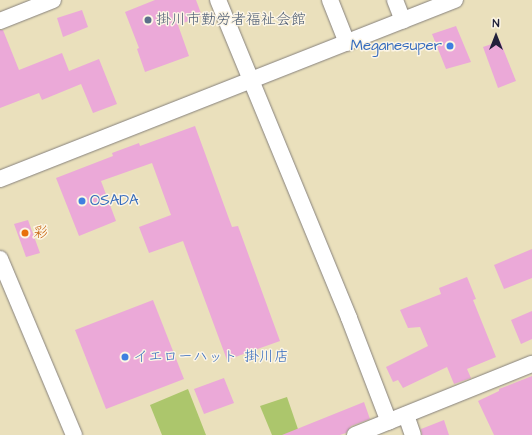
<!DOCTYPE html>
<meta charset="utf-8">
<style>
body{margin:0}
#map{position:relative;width:532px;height:435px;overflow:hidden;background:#eae0bc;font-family:"Architects Daughter","Klee One",sans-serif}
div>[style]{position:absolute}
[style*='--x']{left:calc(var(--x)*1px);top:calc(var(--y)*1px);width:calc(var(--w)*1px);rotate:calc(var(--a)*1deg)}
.green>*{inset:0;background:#acc66c}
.building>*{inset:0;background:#eba9d8}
.roads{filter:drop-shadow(0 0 1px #86817c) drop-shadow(0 0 1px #86817c)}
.minor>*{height:16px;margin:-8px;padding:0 8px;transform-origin:8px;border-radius:8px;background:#fff}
.dots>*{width:11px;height:11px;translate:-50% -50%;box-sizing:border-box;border:2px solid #fcf5e5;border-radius:50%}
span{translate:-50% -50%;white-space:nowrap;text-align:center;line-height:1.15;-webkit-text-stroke:3px #fcf5e5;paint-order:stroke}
.service-label{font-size:15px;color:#4e5e75}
.left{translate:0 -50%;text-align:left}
.shop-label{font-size:15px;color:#366cbe}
.right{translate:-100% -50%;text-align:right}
.food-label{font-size:15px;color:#c56008}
.north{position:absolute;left:476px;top:16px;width:40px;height:40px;-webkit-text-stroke:3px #fcf5e5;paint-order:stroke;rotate:0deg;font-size:11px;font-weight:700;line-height:16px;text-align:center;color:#22223b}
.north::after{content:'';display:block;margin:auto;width:14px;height:18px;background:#22223b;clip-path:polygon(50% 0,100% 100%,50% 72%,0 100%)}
</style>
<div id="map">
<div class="green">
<i style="clip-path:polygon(188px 389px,206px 435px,162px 435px,150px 405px)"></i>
<i style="clip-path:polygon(287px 397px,300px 435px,272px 435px,260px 406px)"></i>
</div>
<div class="building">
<i style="clip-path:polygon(155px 0,196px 0,202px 16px,178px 25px,189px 56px,145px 72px,137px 49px,139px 48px,125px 12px)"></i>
<i style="clip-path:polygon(82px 10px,88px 27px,63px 37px,57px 18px)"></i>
<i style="clip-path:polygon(456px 26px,471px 62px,446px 69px,432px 34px)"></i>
<i style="clip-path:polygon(0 30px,3px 30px,19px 70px,62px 53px,69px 71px,99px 59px,117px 104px,93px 113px,81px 84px,42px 100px,39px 93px,0 108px)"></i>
<i style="clip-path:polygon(500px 41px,516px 81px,498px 88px,483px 47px)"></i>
<i style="clip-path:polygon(195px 126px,232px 227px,238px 226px,280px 341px,227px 360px,183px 241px,149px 253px,139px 227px,171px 215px,152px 163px,101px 181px,116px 221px,79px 236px,56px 178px,113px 156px,112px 153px,139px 143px,140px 146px)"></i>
<i style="clip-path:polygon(28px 220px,40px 253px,26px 257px,14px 224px)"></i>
<i style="clip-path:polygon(532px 249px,532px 278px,504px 289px,494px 265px)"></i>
<i style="clip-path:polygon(467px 277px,476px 299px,473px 300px,496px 357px,467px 369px,471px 378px,454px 384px,447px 367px,403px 388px,398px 380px,393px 382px,386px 367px,428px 346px,420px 327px,408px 328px,400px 310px,441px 294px,439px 288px)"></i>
<i style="clip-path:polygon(153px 300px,184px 379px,106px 409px,75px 330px)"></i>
<i style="clip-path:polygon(532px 311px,532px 339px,521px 344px,511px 320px)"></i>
<i style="clip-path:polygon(532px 376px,532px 435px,494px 435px,478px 401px,499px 391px,499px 389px)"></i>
<i style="clip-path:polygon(224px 378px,234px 403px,204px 414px,194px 389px)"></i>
<i style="clip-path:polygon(364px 402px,370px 419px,351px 426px,346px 433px,340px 435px,282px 435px)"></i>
<i style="clip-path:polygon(444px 420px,449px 435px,422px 435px,421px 429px)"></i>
</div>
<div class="roads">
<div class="minor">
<i style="--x:218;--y:0;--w:344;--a:67.6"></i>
<i style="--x:349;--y:318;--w:111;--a:69"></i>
<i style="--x:330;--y:0;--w:46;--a:68.4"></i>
<i style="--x:395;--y:0;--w:22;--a:69"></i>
<i style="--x:0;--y:21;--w:57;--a:-21.6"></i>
<i style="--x:0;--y:179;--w:489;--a:-21.5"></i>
<i style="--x:0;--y:259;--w:191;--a:67.2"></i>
<i style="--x:406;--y:415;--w:21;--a:71"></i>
<i style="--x:355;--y:435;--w:191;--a:-21.9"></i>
</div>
</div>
<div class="dots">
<i style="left:148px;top:20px;background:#5c6f8a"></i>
<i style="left:450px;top:46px;background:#3f7fe0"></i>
<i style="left:82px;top:201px;background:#3f7fe0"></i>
<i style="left:25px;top:233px;background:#e8710a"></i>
<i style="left:125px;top:357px;background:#3f7fe0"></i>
</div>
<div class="service-label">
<span class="left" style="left:156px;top:20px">掛川市勤労者福祉会館</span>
</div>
<div class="shop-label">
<span class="right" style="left:442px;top:46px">Meganesuper</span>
<span class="left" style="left:90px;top:201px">OSADA</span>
<span class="left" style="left:133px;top:357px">イエローハット 掛川店</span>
</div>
<div class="food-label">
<span class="left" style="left:33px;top:233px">彩</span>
</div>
<div class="north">N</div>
</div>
